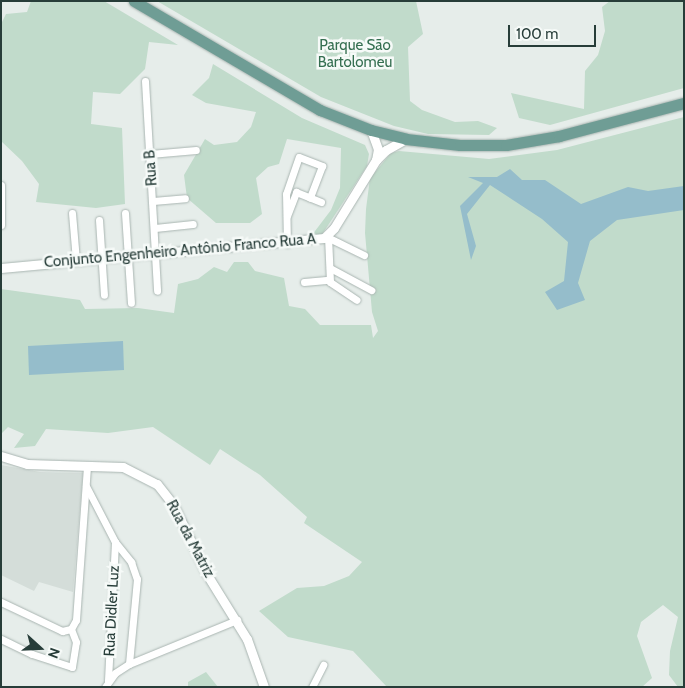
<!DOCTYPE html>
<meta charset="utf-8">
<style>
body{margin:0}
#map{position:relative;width:685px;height:688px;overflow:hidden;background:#e6edea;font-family:Cabin,sans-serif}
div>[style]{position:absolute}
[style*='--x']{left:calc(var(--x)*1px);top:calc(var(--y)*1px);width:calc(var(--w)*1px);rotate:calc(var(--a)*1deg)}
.built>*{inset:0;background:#d4ddd9}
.green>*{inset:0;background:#c1dbcb}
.water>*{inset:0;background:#95bdcb}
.roads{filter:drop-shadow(0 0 1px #a9b5b1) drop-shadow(0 0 1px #a9b5b1)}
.minor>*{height:7px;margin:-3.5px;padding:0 3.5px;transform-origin:3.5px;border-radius:3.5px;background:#fff}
.tertiary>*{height:9px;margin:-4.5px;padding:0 4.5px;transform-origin:4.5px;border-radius:4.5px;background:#fff}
.primary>*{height:11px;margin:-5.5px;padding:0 5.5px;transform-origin:5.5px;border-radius:5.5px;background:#6f9d95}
span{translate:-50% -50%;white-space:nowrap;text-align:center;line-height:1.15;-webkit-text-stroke:5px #f6faf8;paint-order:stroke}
.park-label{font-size:15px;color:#356f51}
.street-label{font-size:15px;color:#273d39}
.frame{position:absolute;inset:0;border:2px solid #273d39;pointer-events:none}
.north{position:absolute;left:15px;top:623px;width:50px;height:50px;-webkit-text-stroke:4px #f6faf8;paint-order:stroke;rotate:110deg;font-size:14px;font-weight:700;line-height:20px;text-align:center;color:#273d39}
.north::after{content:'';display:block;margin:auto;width:18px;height:22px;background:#273d39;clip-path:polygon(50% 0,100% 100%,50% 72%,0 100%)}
.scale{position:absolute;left:508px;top:25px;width:88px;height:22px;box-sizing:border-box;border:2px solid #273d39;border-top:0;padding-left:6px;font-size:15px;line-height:18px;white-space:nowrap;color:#273d39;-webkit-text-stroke:4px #f6faf8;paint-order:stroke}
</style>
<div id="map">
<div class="built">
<i style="clip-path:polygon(1px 465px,40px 472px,83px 473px,73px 592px,39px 582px,34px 591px,1px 575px)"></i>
</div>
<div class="green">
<i style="clip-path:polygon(31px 1px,104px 1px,178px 45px,149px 42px,145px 69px,120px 94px,93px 92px,91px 124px,122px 128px,125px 204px,96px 208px,36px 202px,39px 184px,22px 161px,1px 141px,1px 24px,6px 14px,27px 12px)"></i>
<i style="clip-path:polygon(157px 1px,416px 1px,423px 34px,408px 47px,410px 101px,422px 110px,455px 122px,478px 121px,497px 128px,489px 135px,428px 134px,394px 126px,321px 97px)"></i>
<i style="clip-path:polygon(610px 1px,684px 1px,684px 88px,550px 125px,519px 118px,511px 93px,584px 109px,585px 71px,598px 55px,605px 31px,602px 7px)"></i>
<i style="clip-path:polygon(213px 64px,302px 118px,365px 145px,369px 154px,367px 166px,321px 236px,312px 235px,331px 210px,340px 188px,341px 148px,287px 139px,279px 164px,268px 167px,256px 178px,262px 214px,250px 223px,216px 223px,187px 198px,184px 175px,205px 139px,214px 145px,237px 142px,251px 127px,256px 112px,206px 103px,192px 95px,209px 78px)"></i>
<i style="clip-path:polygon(684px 117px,684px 687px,678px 687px,669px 675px,670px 651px,678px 617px,663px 605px,641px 622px,637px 636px,652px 678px,642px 687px,387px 687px,353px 651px,288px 637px,259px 611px,297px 588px,324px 586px,349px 576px,362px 562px,304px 523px,307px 517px,260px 475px,220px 449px,210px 465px,153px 427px,108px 433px,46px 429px,35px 446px,14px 448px,24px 434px,8px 427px,1px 434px,1px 289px,80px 300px,85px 309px,138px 308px,174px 313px,178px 284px,198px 279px,214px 267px,227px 272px,234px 262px,248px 262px,255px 271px,284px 278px,289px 306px,305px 309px,320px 325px,371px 325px,373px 338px,378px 331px,372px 312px,365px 233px,366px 209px,370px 178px,391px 153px,399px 151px,489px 159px,557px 150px)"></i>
<i style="clip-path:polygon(206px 672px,218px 687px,188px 687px,188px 682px)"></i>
</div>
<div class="water">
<i style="clip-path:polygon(510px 169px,522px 180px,545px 180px,581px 204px,628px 187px,648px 191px,684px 186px,684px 210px,617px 220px,590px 241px,578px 283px,585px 300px,557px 310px,545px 292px,564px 281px,568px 242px,542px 219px,490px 185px,467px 214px,476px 246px,471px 260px,460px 206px,483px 183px,468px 177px,497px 177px)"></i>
<i style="clip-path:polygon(123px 341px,124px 370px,29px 375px,28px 346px)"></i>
</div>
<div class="roads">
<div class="minor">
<i style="--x:145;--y:81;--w:210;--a:86.7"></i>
<i style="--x:150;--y:154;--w:46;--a:-5"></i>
<i style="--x:1;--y:185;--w:40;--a:90"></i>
<i style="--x:153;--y:201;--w:32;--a:-5"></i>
<i style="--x:72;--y:213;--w:48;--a:85.2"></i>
<i style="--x:125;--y:213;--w:90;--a:86.2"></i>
<i style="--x:287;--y:216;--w:26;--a:-69"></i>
<i style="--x:296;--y:192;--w:27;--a:22"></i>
<i style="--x:99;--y:220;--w:75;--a:86.2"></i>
<i style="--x:155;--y:228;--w:38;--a:-6"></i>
<i style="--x:328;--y:236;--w:46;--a:87.5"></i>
<i style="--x:330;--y:282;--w:32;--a:34"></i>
<i style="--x:329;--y:238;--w:39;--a:26"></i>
<i style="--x:287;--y:244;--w:50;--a:-91.1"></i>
<i style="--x:286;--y:194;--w:39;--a:-71"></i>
<i style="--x:299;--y:157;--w:25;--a:21"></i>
<i style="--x:322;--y:166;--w:34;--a:111"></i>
<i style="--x:330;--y:268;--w:47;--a:28.2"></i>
<i style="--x:304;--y:282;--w:25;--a:-5"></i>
<i style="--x:86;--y:486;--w:63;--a:62.6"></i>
<i style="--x:115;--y:542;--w:139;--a:92.9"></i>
<i style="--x:115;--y:542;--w:26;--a:51"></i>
<i style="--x:131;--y:562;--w:18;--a:71"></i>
<i style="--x:137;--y:579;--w:85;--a:95.4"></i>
<i style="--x:1;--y:602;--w:68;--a:25.4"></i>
<i style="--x:62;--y:631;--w:9;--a:-13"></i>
<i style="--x:71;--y:629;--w:10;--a:-61"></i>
<i style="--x:76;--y:620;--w:155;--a:-85.9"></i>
<i style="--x:1;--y:639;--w:34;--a:26"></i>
<i style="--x:32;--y:654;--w:42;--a:18"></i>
<i style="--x:72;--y:667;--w:25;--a:-81"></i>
<i style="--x:76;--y:642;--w:14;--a:-111"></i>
<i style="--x:105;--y:687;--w:17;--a:-54"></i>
<i style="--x:115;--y:673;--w:17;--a:-33"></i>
<i style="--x:129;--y:664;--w:117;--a:-22.2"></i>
<i style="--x:312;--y:687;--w:25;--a:-63"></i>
</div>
<div class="tertiary">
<i style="--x:371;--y:130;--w:20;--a:70"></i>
<i style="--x:378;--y:149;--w:11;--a:100"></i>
<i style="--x:1;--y:268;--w:324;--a:-5.3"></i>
<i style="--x:324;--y:238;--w:14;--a:-45"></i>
<i style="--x:334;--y:228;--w:80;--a:-58.3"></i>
<i style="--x:376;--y:160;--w:14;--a:-45"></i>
<i style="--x:386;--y:150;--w:23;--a:-29"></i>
<i style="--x:1;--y:456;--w:27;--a:17"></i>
<i style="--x:27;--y:464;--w:96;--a:1.8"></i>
<i style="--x:123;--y:467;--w:38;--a:27"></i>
<i style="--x:157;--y:484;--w:28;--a:52"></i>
<i style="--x:174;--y:506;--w:74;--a:64.5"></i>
<i style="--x:206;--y:573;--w:78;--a:58.2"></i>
<i style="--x:247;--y:639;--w:51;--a:70.5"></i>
</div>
<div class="primary">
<i style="--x:134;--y:1;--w:216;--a:30.4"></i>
<i style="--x:320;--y:110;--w:55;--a:21.4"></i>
<i style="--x:371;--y:130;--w:36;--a:14"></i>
<i style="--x:406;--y:139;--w:54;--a:6.3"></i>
<i style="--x:460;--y:145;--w:46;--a:0"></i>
<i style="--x:506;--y:145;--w:54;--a:-9.6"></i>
<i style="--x:559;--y:136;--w:129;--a:-14.8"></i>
</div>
</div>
<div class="park-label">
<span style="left:355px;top:54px">Parque São<br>Bartolomeu</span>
</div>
<div class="street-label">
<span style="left:151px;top:168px;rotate:-94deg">Rua B</span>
<span style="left:180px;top:251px;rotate:-5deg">Conjunto Engenheiro Antônio Franco Rua A</span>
<span style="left:190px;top:539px;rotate:62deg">Rua da Matriz</span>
<span style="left:112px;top:611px;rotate:-87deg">Rua Didler Luz</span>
</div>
<div class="frame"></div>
<div class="north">N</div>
<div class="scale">100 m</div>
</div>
